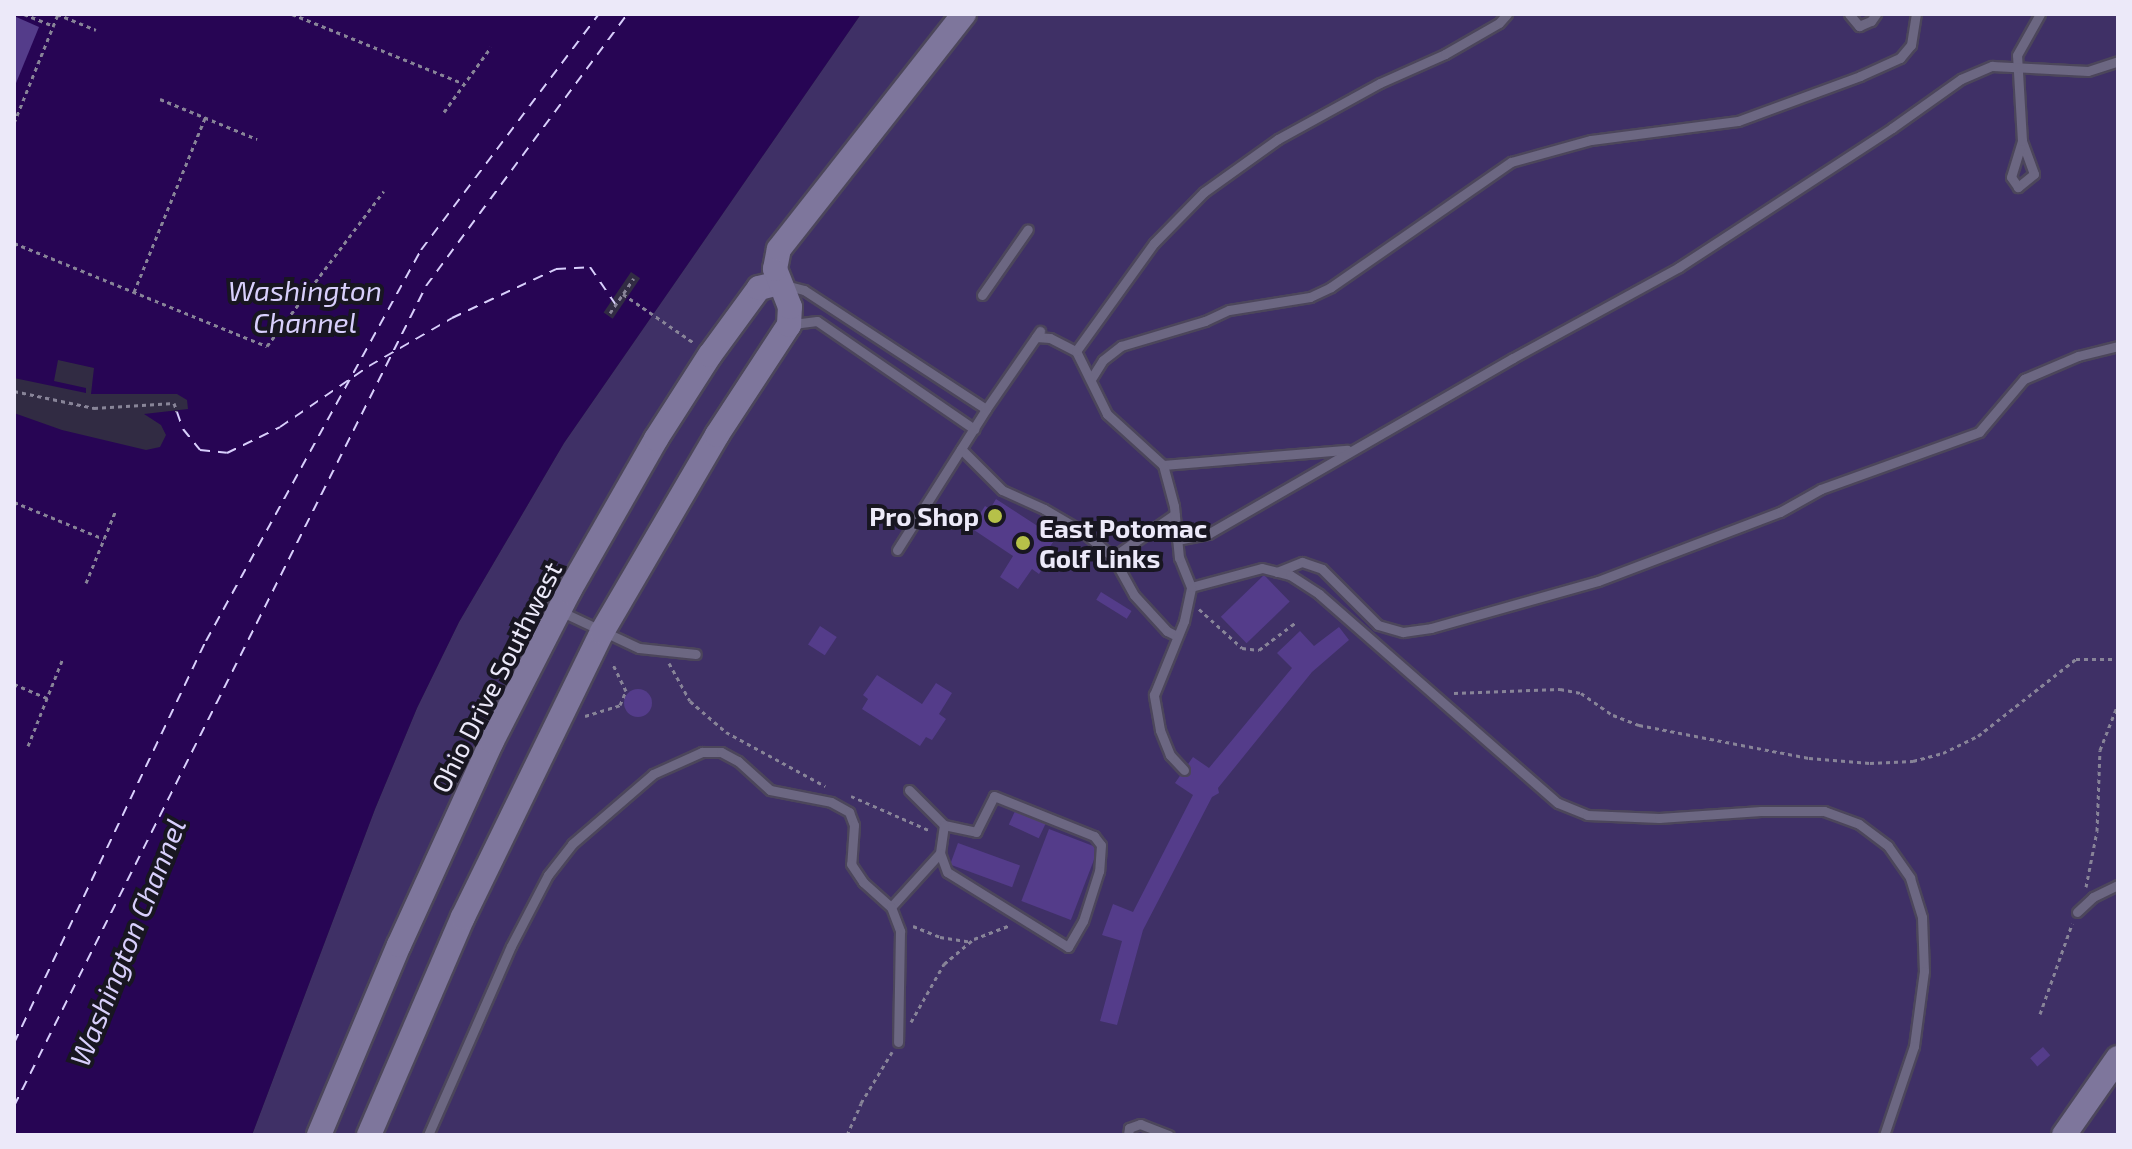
<!DOCTYPE html>
<style>
body{margin:0}
#map{position:relative;width:2132px;height:1149px;overflow:hidden;background:#312b43;font-family:"Exo 2",sans-serif}
div>[style]{position:absolute}
[style*='--x']{left:calc(var(--x)*1px);top:calc(var(--y)*1px);width:calc(var(--w)*1px);rotate:calc(var(--a)*1deg)}
.green>*{inset:0;background:#3f3066}
.water>*{inset:0;background:#270554}
.pier>*{inset:0;background:#312b43;transform-origin:0 0}
.ferry>*{height:2px;margin-top:-1px;transform-origin:0;background:repeating-linear-gradient(90deg,#d8cffc 0 10px,transparent 0 18px)}
.building>*{inset:0;background:#543c8a;transform-origin:0 0}
.round{border-radius:50%}
.path>*{height:3px;margin-top:-1.5px;transform-origin:0;background:repeating-linear-gradient(90deg,#888498 0 4px,transparent 0 8px)}
.roads{filter:drop-shadow(2px 0 #4c465b) drop-shadow(-2px 0 #4c465b) drop-shadow(0 2px #4c465b) drop-shadow(0 -2px #4c465b)}
.lane>*{height:9px;margin:-4.5px;padding:0 4.5px;transform-origin:4.5px;border-radius:4.5px;background:#6c6782}
.secondary>*{height:24px;margin:-12px;padding:0 12px;transform-origin:12px;border-radius:12px;background:#7e769c}
.dots>*{width:22px;height:22px;translate:-50% -50%;box-sizing:border-box;border:4px solid #181621;border-radius:50%}
span{translate:-50% -50%;white-space:nowrap;text-align:center;line-height:1.15;-webkit-text-stroke:8px #181621;paint-order:stroke}
.poi-label{font-size:26px;color:#ece9f9;font-weight:700}
.right{translate:-100% -50%;text-align:right}
.left{translate:0 -50%;text-align:left}
.street-label{font-size:26px;color:#ece9f9}
.water-label{font-size:28px;color:#d8cffc;font-style:italic}
.frame{position:absolute;inset:0;border:16px solid #ece9f9;pointer-events:none}
</style>
<div id="map">
<div class="green">
<div style="clip-path:polygon(861px 14px,2118px 14px,2118px 1135px,252px 1135px,375px 809px,417px 708px,459px 622px,564px 443px)"></div>
</div>
<div class="water">
<div style="clip-path:polygon(14px 14px,861px 14px,564px 443px,459px 622px,417px 708px,375px 809px,252px 1135px,14px 1135px)"></div>
</div>
<div class="pier">
<div style="left:631px;top:272px;width:11px;height:49px;rotate:34deg"></div>
<div style="clip-path:polygon(58px 360px,94px 368px,91px 394px,177px 394px,187px 400px,188px 409px,144px 414px,161px 425px,166px 435px,160px 447px,146px 450px,62px 430px,14px 413px,14px 378px,86px 393px,86px 388px,54px 381px)"></div>
</div>
<div class="ferry">
<div style="--x:177;--y:412;--w:18;--a:71"></div>
<div style="--x:183;--y:429;--w:27;--a:51"></div>
<div style="--x:200;--y:450;--w:27;--a:6"></div>
<div style="--x:227;--y:453;--w:59;--a:-26.1"></div>
<div style="--x:280;--y:427;--w:108;--a:-34.4"></div>
<div style="--x:369;--y:366;--w:96;--a:-30"></div>
<div style="--x:452;--y:318;--w:115;--a:-25.2"></div>
<div style="--x:556;--y:269;--w:34;--a:-3"></div>
<div style="--x:590;--y:267;--w:46;--a:55.6"></div>
<div style="--x:14;--y:1043;--w:445;--a:-64.5"></div>
<div style="--x:206;--y:641;--w:446;--a:-61.2"></div>
<div style="--x:421;--y:250;--w:296;--a:-53"></div>
<div style="--x:14;--y:1106;--w:918;--a:-63.32"></div>
<div style="--x:426;--y:286;--w:338;--a:-53.5"></div>
</div>
<div class="building">
<div style="clip-path:polygon(14px 16px,39px 27px,14px 88px)"></div>
<div style="clip-path:polygon(996px 499px,1056px 538px,1049px 548px,1054px 551px,1039px 574px,1032px 569px,1018px 589px,1000px 577px,1013px 556px,971px 528px,985px 506px,990px 509px)"></div>
<div style="left:1141px;top:521px;width:6px;height:21px;rotate:45deg"></div>
<div style="left:1264px;top:575px;width:37px;height:60px;rotate:46deg"></div>
<div style="left:1101px;top:592px;width:36px;height:9px;rotate:32deg"></div>
<div style="left:820px;top:626px;width:20px;height:22px;rotate:33deg"></div>
<div style="clip-path:polygon(1339px 627px,1349px 640px,1312px 672px,1218px 788px,1219px 793px,1212px 797px,1143px 930px,1117px 1025px,1100px 1021px,1122px 941px,1102px 935px,1113px 904px,1133px 912px,1193px 795px,1175px 783px,1193px 757px,1209px 768px,1292px 668px,1277px 653px,1300px 631px,1314px 646px)"></div>
<div style="clip-path:polygon(877px 675px,922px 704px,936px 683px,952px 693px,939px 714px,946px 719px,932px 740px,926px 737px,920px 746px,862px 709px,868px 699px,863px 695px)"></div>
<div class="round" style="left:624px;top:689px;width:28px;height:28px"></div>
<div style="left:1016px;top:809px;width:33px;height:17px;rotate:25deg"></div>
<div style="left:1049px;top:829px;width:53px;height:77px;rotate:21deg"></div>
<div style="left:958px;top:843px;width:66px;height:23px;rotate:20deg"></div>
<div style="left:2043px;top:1047px;width:11px;height:17px;rotate:49deg"></div>
</div>
<div class="path">
<div style="--x:24;--y:14;--w:32;--a:22"></div>
<div style="--x:57;--y:14;--w:42;--a:22.3"></div>
<div style="--x:292;--y:14;--w:186;--a:22.1"></div>
<div style="--x:160;--y:99;--w:105;--a:22.4"></div>
<div style="--x:444;--y:112;--w:80;--a:-54.1"></div>
<div style="--x:14;--y:123;--w:118;--a:-68"></div>
<div style="--x:14;--y:243;--w:273;--a:22.2"></div>
<div style="--x:267;--y:346;--w:194;--a:-53"></div>
<div style="--x:134;--y:292;--w:188;--a:-67.8"></div>
<div style="--x:623;--y:294;--w:86;--a:34.6"></div>
<div style="--x:610;--y:313;--w:42;--a:-55.6"></div>
<div style="--x:14;--y:391;--w:82;--a:12"></div>
<div style="--x:94;--y:408;--w:80;--a:-3.6"></div>
<div style="--x:174;--y:403;--w:9;--a:72"></div>
<div style="--x:14;--y:502;--w:97;--a:22.3"></div>
<div style="--x:86;--y:583;--w:79;--a:-67.7"></div>
<div style="--x:1199;--y:609;--w:58;--a:42.2"></div>
<div style="--x:1242;--y:648;--w:17;--a:7"></div>
<div style="--x:1259;--y:650;--w:45;--a:-36.9"></div>
<div style="--x:669;--y:663;--w:43;--a:61.1"></div>
<div style="--x:690;--y:701;--w:48;--a:40.7"></div>
<div style="--x:726;--y:732;--w:113;--a:28.6"></div>
<div style="--x:14;--y:684;--w:36;--a:23"></div>
<div style="--x:1454;--y:693;--w:106;--a:-2.2"></div>
<div style="--x:1560;--y:689;--w:21;--a:11"></div>
<div style="--x:1581;--y:693;--w:39;--a:35"></div>
<div style="--x:1613;--y:715;--w:28;--a:21"></div>
<div style="--x:1639;--y:725;--w:173;--a:11"></div>
<div style="--x:1809;--y:758;--w:61;--a:4.7"></div>
<div style="--x:1870;--y:763;--w:43;--a:-2.7"></div>
<div style="--x:1913;--y:761;--w:31;--a:-15"></div>
<div style="--x:1943;--y:753;--w:39;--a:-26"></div>
<div style="--x:1978;--y:736;--w:125;--a:-38.2"></div>
<div style="--x:2076;--y:659;--w:42;--a:0"></div>
<div style="--x:585;--y:716;--w:37;--a:-17"></div>
<div style="--x:620;--y:705;--w:15;--a:-67"></div>
<div style="--x:626;--y:691;--w:32;--a:-116"></div>
<div style="--x:28;--y:746;--w:95;--a:-68.3"></div>
<div style="--x:851;--y:796;--w:85;--a:23.6"></div>
<div style="--x:2086;--y:887;--w:57;--a:-78.9"></div>
<div style="--x:2097;--y:831;--w:81;--a:-87.9"></div>
<div style="--x:2100;--y:750;--w:49;--a:-68.6"></div>
<div style="--x:913;--y:926;--w:29;--a:22"></div>
<div style="--x:940;--y:937;--w:31;--a:9"></div>
<div style="--x:2040;--y:1014;--w:96;--a:-70.4"></div>
<div style="--x:911;--y:1022;--w:67;--a:-60.4"></div>
<div style="--x:944;--y:964;--w:39;--a:-40"></div>
<div style="--x:974;--y:939;--w:39;--a:-21"></div>
<div style="--x:847;--y:1135;--w:35;--a:-66"></div>
<div style="--x:861;--y:1103;--w:60;--a:-58.7"></div>
</div>
<div class="roads">
<div class="lane">
<div style="--x:1849;--y:14;--w:16;--a:50"></div>
<div style="--x:1859;--y:26;--w:13;--a:-23"></div>
<div style="--x:1871;--y:21;--w:9;--a:-54"></div>
<div style="--x:2022;--y:141;--w:35;--a:70"></div>
<div style="--x:2034;--y:174;--w:21;--a:141"></div>
<div style="--x:2018;--y:187;--w:12;--a:-125"></div>
<div style="--x:2011;--y:177;--w:38;--a:-73"></div>
<div style="--x:2022;--y:141;--w:86;--a:-93.3"></div>
<div style="--x:2017;--y:55;--w:47;--a:-60.7"></div>
<div style="--x:785;--y:285;--w:20;--a:15"></div>
<div style="--x:804;--y:290;--w:217;--a:33.2"></div>
<div style="--x:982;--y:295;--w:80;--a:-55.1"></div>
<div style="--x:793;--y:324;--w:24;--a:-7"></div>
<div style="--x:817;--y:321;--w:191;--a:34.5"></div>
<div style="--x:1036;--y:337;--w:14;--a:4"></div>
<div style="--x:1050;--y:338;--w:29;--a:27"></div>
<div style="--x:1091;--y:379;--w:22;--a:-58"></div>
<div style="--x:1103;--y:360;--w:23;--a:-38"></div>
<div style="--x:1121;--y:346;--w:88;--a:-16.6"></div>
<div style="--x:1205;--y:321;--w:26;--a:-25"></div>
<div style="--x:1229;--y:310;--w:82;--a:-9.1"></div>
<div style="--x:1310;--y:297;--w:23;--a:-25"></div>
<div style="--x:1331;--y:287;--w:219;--a:-34.8"></div>
<div style="--x:1511;--y:162;--w:83;--a:-15.4"></div>
<div style="--x:1591;--y:140;--w:148;--a:-7.4"></div>
<div style="--x:1738;--y:121;--w:130;--a:-20.2"></div>
<div style="--x:1860;--y:76;--w:44;--a:-24.2"></div>
<div style="--x:1900;--y:58;--w:17;--a:-50"></div>
<div style="--x:1911;--y:45;--w:31;--a:-81"></div>
<div style="--x:961;--y:449;--w:58;--a:45"></div>
<div style="--x:1002;--y:490;--w:46;--a:24.3"></div>
<div style="--x:1044;--y:509;--w:44;--a:30.1"></div>
<div style="--x:1082;--y:531;--w:40;--a:40"></div>
<div style="--x:1113;--y:557;--w:43;--a:61.1"></div>
<div style="--x:1134;--y:595;--w:49;--a:47.5"></div>
<div style="--x:1167;--y:631;--w:11;--a:27"></div>
<div style="--x:1163;--y:465;--w:185;--a:-4.7"></div>
<div style="--x:1177;--y:540;--w:32;--a:-11"></div>
<div style="--x:1208;--y:534;--w:352;--a:-30"></div>
<div style="--x:1513;--y:358;--w:189;--a:-28.7"></div>
<div style="--x:1679;--y:267;--w:254;--a:-33.1"></div>
<div style="--x:1892;--y:128;--w:85;--a:-35.4"></div>
<div style="--x:1961;--y:79;--w:34;--a:-23"></div>
<div style="--x:1992;--y:66;--w:96;--a:3"></div>
<div style="--x:2088;--y:71;--w:32;--a:-18"></div>
<div style="--x:897;--y:550;--w:167;--a:-57.7"></div>
<div style="--x:986;--y:409;--w:95;--a:-55.3"></div>
<div style="--x:1113;--y:557;--w:75;--a:-34.7"></div>
<div style="--x:1277;--y:572;--w:27;--a:-22"></div>
<div style="--x:1302;--y:562;--w:21;--a:19"></div>
<div style="--x:1322;--y:569;--w:79;--a:45"></div>
<div style="--x:1378;--y:625;--w:26;--a:16"></div>
<div style="--x:1403;--y:632;--w:28;--a:-8"></div>
<div style="--x:1431;--y:628;--w:173;--a:-15.7"></div>
<div style="--x:1598;--y:581;--w:195;--a:-20.8"></div>
<div style="--x:1780;--y:512;--w:47;--a:-29.3"></div>
<div style="--x:1821;--y:489;--w:168;--a:-19.8"></div>
<div style="--x:1979;--y:432;--w:70;--a:-49.7"></div>
<div style="--x:2024;--y:379;--w:59;--a:-23.1"></div>
<div style="--x:2078;--y:356;--w:41;--a:-14"></div>
<div style="--x:1191;--y:587;--w:73;--a:-15"></div>
<div style="--x:1262;--y:568;--w:29;--a:14"></div>
<div style="--x:1290;--y:575;--w:35;--a:33"></div>
<div style="--x:1319;--y:594;--w:317;--a:41.2"></div>
<div style="--x:1558;--y:803;--w:31;--a:22"></div>
<div style="--x:1587;--y:815;--w:72;--a:2.4"></div>
<div style="--x:1659;--y:818;--w:102;--a:-3.9"></div>
<div style="--x:1761;--y:811;--w:63;--a:0"></div>
<div style="--x:1824;--y:811;--w:37;--a:20"></div>
<div style="--x:1859;--y:824;--w:36;--a:37"></div>
<div style="--x:1888;--y:846;--w:39;--a:55"></div>
<div style="--x:1910;--y:878;--w:41;--a:72.9"></div>
<div style="--x:1922;--y:917;--w:54;--a:87.9"></div>
<div style="--x:1924;--y:971;--w:76;--a:97.6"></div>
<div style="--x:1914;--y:1046;--w:94;--a:108.6"></div>
<div style="--x:562;--y:612;--w:85;--a:25.1"></div>
<div style="--x:639;--y:648;--w:57;--a:6"></div>
<div style="--x:1184;--y:770;--w:21;--a:-133"></div>
<div style="--x:1170;--y:755;--w:27;--a:-112"></div>
<div style="--x:1160;--y:730;--w:36;--a:-100"></div>
<div style="--x:1154;--y:695;--w:80;--a:-67.9"></div>
<div style="--x:1184;--y:621;--w:35;--a:-78"></div>
<div style="--x:1191;--y:587;--w:31;--a:-112"></div>
<div style="--x:1179;--y:558;--w:52;--a:-95.5"></div>
<div style="--x:1174;--y:506;--w:42;--a:-105"></div>
<div style="--x:1163;--y:465;--w:76;--a:-137.7"></div>
<div style="--x:1107;--y:414;--w:70;--a:-116.2"></div>
<div style="--x:1076;--y:351;--w:133;--a:-54.2"></div>
<div style="--x:1154;--y:243;--w:71;--a:-45.6"></div>
<div style="--x:1204;--y:192;--w:91;--a:-35.6"></div>
<div style="--x:1278;--y:139;--w:116;--a:-28.8"></div>
<div style="--x:1380;--y:83;--w:71;--a:-24"></div>
<div style="--x:1445;--y:54;--w:62;--a:-29.9"></div>
<div style="--x:1499;--y:23;--w:12;--a:-48"></div>
<div style="--x:909;--y:790;--w:49;--a:45"></div>
<div style="--x:944;--y:825;--w:33;--a:12"></div>
<div style="--x:976;--y:832;--w:40;--a:-63.4"></div>
<div style="--x:994;--y:796;--w:108;--a:21.8"></div>
<div style="--x:1094;--y:836;--w:11;--a:52"></div>
<div style="--x:1101;--y:845;--w:26;--a:94"></div>
<div style="--x:1099;--y:871;--w:52;--a:107.7"></div>
<div style="--x:1083;--y:921;--w:30;--a:120"></div>
<div style="--x:1068;--y:947;--w:142;--a:-148.2"></div>
<div style="--x:947;--y:872;--w:20;--a:-110"></div>
<div style="--x:940;--y:853;--w:28;--a:-82"></div>
<div style="--x:891;--y:907;--w:73;--a:-47.8"></div>
<div style="--x:2077;--y:912;--w:22;--a:-43"></div>
<div style="--x:2093;--y:897;--w:28;--a:-26"></div>
<div style="--x:428;--y:1135;--w:206;--a:-66.3"></div>
<div style="--x:511;--y:946;--w:80;--a:-62.5"></div>
<div style="--x:548;--y:875;--w:39;--a:-52"></div>
<div style="--x:572;--y:844;--w:107;--a:-40.8"></div>
<div style="--x:653;--y:774;--w:54;--a:-24.2"></div>
<div style="--x:702;--y:752;--w:19;--a:0"></div>
<div style="--x:721;--y:752;--w:19;--a:28"></div>
<div style="--x:738;--y:761;--w:43;--a:42.2"></div>
<div style="--x:770;--y:790;--w:62;--a:11.1"></div>
<div style="--x:831;--y:802;--w:21;--a:29"></div>
<div style="--x:849;--y:812;--w:14;--a:69"></div>
<div style="--x:854;--y:825;--w:39;--a:94"></div>
<div style="--x:851;--y:864;--w:22;--a:56"></div>
<div style="--x:863;--y:882;--w:38;--a:42"></div>
<div style="--x:891;--y:907;--w:26;--a:69"></div>
<div style="--x:900;--y:931;--w:111;--a:91"></div>
<div style="--x:1128;--y:1135;--w:7;--a:-82"></div>
<div style="--x:1129;--y:1128;--w:12;--a:-20"></div>
<div style="--x:1140;--y:1124;--w:31;--a:21"></div>
</div>
<div class="secondary">
<div style="--x:319;--y:1135;--w:206;--a:-67.2"></div>
<div style="--x:399;--y:945;--w:224;--a:-65.5"></div>
<div style="--x:492;--y:741;--w:169;--a:-62.8"></div>
<div style="--x:569;--y:591;--w:175;--a:-60.2"></div>
<div style="--x:656;--y:439;--w:100;--a:-57.3"></div>
<div style="--x:710;--y:355;--w:83;--a:-53.8"></div>
<div style="--x:759;--y:288;--w:21;--a:-14"></div>
<div style="--x:369;--y:1135;--w:237;--a:-66.7"></div>
<div style="--x:463;--y:917;--w:317;--a:-64"></div>
<div style="--x:602;--y:632;--w:228;--a:-59.7"></div>
<div style="--x:717;--y:435;--w:131;--a:-56.8"></div>
<div style="--x:789;--y:325;--w:18;--a:-87"></div>
<div style="--x:790;--y:307;--w:41;--a:-111.5"></div>
<div style="--x:775;--y:269;--w:20;--a:-79"></div>
<div style="--x:779;--y:249;--w:299;--a:-51.8"></div>
<div style="--x:2064;--y:1135;--w:94;--a:-55"></div>
</div>
</div>
<div class="dots">
<div style="left:995px;top:516px;background:#b6c149"></div>
<div style="left:1023px;top:543px;background:#b6c149"></div>
</div>
<div class="poi-label">
<span class="right" style="left:979px;top:516px">Pro Shop</span>
<span class="left" style="left:1039px;top:543px">East Potomac<br>Golf Links</span>
</div>
<div class="street-label">
<span style="left:496px;top:677px;rotate:-63deg">Ohio Drive Southwest</span>
</div>
<div class="water-label">
<span style="left:305px;top:306px">Washington<br>Channel</span>
<span style="left:127px;top:942px;rotate:-68deg">Washington Channel</span>
</div>
<div class="frame"></div>
</div>
